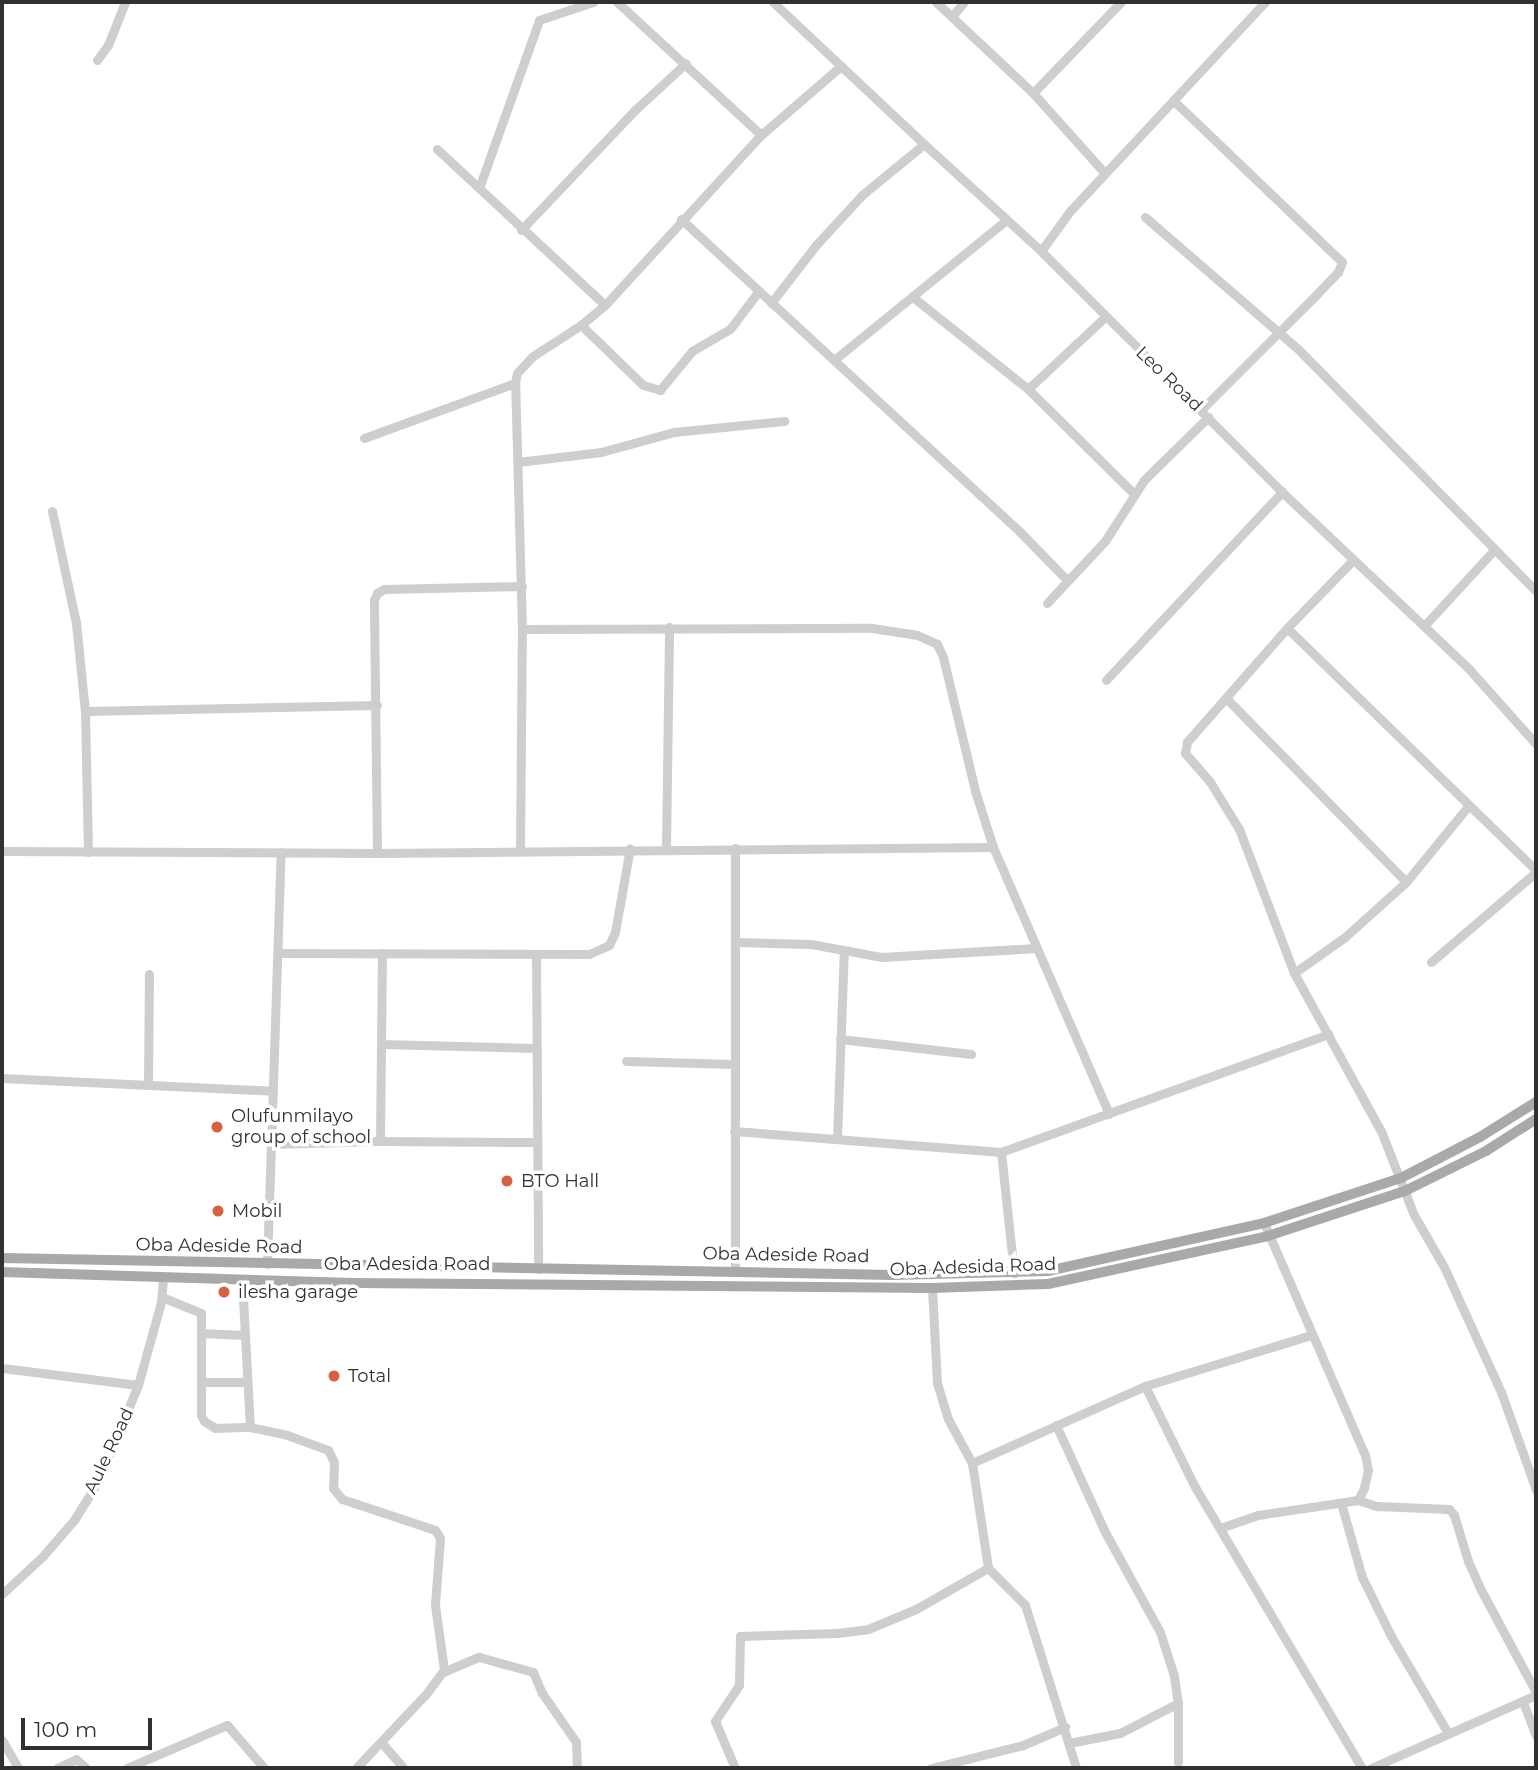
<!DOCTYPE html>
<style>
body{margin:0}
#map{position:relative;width:1538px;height:1770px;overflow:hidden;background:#fff;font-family:Montserrat,sans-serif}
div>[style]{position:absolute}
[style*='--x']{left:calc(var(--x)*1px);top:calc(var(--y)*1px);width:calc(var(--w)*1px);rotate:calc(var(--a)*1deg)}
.minor>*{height:9px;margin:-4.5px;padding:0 4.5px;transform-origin:4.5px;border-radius:4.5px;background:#cecece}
.major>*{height:10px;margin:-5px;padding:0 5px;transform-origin:5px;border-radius:5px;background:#a9a9a9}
.dots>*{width:19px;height:19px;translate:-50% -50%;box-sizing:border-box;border:4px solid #fff;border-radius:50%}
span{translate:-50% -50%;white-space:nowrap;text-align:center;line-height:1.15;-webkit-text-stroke:7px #fff;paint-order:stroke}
.street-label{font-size:18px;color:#313131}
.poi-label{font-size:18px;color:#313131}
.left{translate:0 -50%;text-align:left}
.frame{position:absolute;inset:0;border:4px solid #313131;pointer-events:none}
.scale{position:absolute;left:21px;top:1718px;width:131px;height:32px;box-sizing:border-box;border:4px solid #313131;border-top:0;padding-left:9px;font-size:21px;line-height:24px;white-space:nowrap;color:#313131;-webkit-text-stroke:5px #fff;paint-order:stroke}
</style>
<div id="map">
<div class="minor">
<div style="--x:617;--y:2;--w:196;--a:42.7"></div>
<div style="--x:936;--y:2;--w:133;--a:43.2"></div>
<div style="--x:1033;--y:93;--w:106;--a:48.1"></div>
<div style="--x:1265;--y:2;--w:286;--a:133"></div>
<div style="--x:1070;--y:211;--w:49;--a:125.9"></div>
<div style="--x:1041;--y:251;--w:341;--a:45"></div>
<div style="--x:1282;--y:492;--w:257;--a:43.4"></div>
<div style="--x:1469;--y:669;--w:101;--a:48.2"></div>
<div style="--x:952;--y:16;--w:18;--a:-49"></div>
<div style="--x:97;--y:60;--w:19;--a:-54"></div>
<div style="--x:108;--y:45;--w:46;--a:-68.4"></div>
<div style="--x:1033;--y:93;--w:127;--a:-46"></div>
<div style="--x:1173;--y:100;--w:234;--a:43.8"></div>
<div style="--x:1342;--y:262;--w:11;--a:112"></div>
<div style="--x:1338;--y:272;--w:29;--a:134"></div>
<div style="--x:1318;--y:293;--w:165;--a:135"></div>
<div style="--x:924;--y:144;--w:159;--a:42.4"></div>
<div style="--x:437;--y:149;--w:229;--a:42.9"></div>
<div style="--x:479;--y:188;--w:178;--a:-70.3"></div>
<div style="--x:539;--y:20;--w:57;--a:-18.4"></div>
<div style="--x:1145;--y:217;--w:205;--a:40.8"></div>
<div style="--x:1300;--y:351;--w:337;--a:45.5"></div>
<div style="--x:681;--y:219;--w:461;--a:42.7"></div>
<div style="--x:1020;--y:532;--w:67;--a:45.6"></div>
<div style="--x:521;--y:230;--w:166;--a:-46.5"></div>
<div style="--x:635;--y:110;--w:69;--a:-42.7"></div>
<div style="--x:914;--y:298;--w:146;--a:38.6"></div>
<div style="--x:1028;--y:389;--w:149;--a:44.7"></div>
<div style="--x:771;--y:303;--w:73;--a:-52.2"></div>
<div style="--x:816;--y:245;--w:68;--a:-47.4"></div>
<div style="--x:862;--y:195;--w:80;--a:-39.4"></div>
<div style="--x:924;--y:144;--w:207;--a:-136.8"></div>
<div style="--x:581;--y:325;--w:86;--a:44.1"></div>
<div style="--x:643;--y:385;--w:18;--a:16"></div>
<div style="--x:660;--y:390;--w:50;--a:-50.6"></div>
<div style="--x:692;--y:351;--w:44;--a:-30.1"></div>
<div style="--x:730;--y:329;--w:46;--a:-52.9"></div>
<div style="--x:834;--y:360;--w:222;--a:-39.1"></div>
<div style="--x:1028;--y:389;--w:105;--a:-43.1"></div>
<div style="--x:364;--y:438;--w:161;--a:-20"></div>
<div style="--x:518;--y:462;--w:84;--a:-6.9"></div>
<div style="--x:601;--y:452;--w:76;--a:-15.3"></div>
<div style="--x:674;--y:432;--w:111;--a:-5.7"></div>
<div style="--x:52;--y:511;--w:115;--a:77.9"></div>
<div style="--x:76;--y:623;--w:88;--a:84.2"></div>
<div style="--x:85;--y:711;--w:141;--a:88.8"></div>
<div style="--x:1353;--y:560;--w:95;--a:134.1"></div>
<div style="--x:1287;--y:628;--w:152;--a:131.3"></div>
<div style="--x:1187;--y:742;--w:11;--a:100"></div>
<div style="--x:1185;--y:753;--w:38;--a:49"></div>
<div style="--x:1210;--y:782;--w:55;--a:58.3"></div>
<div style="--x:1239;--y:829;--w:154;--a:69.1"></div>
<div style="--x:1294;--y:973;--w:180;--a:61.2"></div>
<div style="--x:1381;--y:1131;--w:90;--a:68.6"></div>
<div style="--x:1414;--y:1215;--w:60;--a:60"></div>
<div style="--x:1444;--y:1267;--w:137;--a:65.5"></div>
<div style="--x:1501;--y:1392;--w:104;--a:70.3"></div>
<div style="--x:1047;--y:603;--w:85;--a:-46.9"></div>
<div style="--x:1105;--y:541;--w:72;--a:-57.4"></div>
<div style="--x:1144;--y:480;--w:90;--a:-44.5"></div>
<div style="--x:1424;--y:626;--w:103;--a:-47.4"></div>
<div style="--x:1287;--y:628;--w:347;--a:44.2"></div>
<div style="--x:522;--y:629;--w:350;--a:-0.2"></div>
<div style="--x:872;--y:628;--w:46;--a:8.8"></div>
<div style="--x:917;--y:635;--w:22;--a:24"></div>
<div style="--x:937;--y:644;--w:14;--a:65"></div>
<div style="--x:943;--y:657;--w:141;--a:76.5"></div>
<div style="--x:976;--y:794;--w:56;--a:72.2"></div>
<div style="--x:993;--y:847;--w:291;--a:66.5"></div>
<div style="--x:1106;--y:680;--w:258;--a:-46.9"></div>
<div style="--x:1226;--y:698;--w:257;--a:45.6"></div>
<div style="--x:85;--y:711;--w:292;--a:-1.2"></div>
<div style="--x:666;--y:848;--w:221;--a:-89.2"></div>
<div style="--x:520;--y:849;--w:220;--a:-89.5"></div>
<div style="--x:522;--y:629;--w:246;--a:-91.6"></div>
<div style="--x:515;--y:383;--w:10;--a:-79"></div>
<div style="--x:517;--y:373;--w:23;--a:-47"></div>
<div style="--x:533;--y:356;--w:57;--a:-32.9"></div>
<div style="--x:581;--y:325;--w:31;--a:-40"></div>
<div style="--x:605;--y:305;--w:231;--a:-47.5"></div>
<div style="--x:761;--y:135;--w:106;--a:-40.8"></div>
<div style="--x:2;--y:851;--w:375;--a:0.3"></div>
<div style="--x:377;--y:853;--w:616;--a:-0.56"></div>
<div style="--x:377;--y:853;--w:253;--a:-90.7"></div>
<div style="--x:374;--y:600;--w:8;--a:-67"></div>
<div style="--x:377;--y:593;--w:8;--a:-30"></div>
<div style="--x:384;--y:589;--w:138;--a:-1.2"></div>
<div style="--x:735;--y:942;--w:76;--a:1.5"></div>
<div style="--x:811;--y:944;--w:71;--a:10.5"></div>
<div style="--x:881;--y:957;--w:156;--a:-3.3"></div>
<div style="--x:278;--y:953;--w:311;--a:0.2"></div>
<div style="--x:589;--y:954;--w:22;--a:-24"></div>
<div style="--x:609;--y:945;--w:14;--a:-65"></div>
<div style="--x:615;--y:932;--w:85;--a:-79.9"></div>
<div style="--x:536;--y:954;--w:315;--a:89.6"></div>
<div style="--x:1431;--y:962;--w:138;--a:-40.6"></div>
<div style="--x:1294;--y:973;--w:62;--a:-35.2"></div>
<div style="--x:1345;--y:937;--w:82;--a:-42"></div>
<div style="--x:1406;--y:882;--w:99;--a:-50.7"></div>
<div style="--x:840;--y:1039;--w:132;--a:6.5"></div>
<div style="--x:381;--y:1044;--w:156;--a:1.5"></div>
<div style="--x:626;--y:1061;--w:108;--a:1.6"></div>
<div style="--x:2;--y:1078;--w:271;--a:2.7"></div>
<div style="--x:148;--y:1085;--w:111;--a:-89.5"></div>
<div style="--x:734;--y:1131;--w:268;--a:4.5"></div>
<div style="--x:1001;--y:1152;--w:348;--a:-19.8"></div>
<div style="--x:837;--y:1138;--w:187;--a:-87.9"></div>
<div style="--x:380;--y:1141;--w:188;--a:-89.4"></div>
<div style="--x:272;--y:1144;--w:108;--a:-1.6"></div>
<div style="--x:380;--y:1141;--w:156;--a:0.4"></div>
<div style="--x:1001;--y:1152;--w:122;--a:83.9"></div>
<div style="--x:1264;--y:1223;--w:253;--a:66.5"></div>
<div style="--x:1365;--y:1455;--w:15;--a:79"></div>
<div style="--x:1368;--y:1470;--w:18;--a:103"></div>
<div style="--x:1364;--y:1488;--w:13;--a:117"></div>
<div style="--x:267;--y:1264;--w:412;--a:-88.1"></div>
<div style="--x:735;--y:1272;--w:424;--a:-90"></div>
<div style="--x:242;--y:1280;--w:147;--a:86.9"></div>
<div style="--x:250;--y:1427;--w:38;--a:12"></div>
<div style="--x:287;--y:1435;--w:44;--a:20.1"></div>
<div style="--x:328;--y:1450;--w:13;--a:63"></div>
<div style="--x:334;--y:1462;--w:26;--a:92"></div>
<div style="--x:333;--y:1488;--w:14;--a:51"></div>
<div style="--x:342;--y:1499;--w:98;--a:18.4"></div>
<div style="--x:435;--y:1530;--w:9;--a:58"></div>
<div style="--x:440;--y:1538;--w:67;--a:94.3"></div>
<div style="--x:435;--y:1605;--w:66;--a:82.1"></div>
<div style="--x:444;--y:1670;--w:31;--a:127"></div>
<div style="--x:425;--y:1695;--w:100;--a:133.4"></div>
<div style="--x:932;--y:1288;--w:95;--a:87"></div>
<div style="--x:937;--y:1383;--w:38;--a:73"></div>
<div style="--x:948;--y:1419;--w:50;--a:61.4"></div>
<div style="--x:972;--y:1463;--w:106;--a:81.3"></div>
<div style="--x:988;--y:1568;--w:52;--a:45"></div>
<div style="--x:1025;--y:1605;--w:171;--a:72.6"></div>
<div style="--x:162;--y:1297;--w:42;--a:22.3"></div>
<div style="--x:201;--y:1313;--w:102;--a:90"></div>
<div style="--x:201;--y:1415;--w:7;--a:63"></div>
<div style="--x:204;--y:1421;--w:13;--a:32"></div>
<div style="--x:215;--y:1428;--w:35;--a:-2"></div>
<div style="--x:201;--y:1333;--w:43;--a:2.7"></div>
<div style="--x:2;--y:1368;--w:137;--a:7.1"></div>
<div style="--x:201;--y:1382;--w:45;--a:0"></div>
<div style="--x:1145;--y:1386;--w:113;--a:63.7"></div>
<div style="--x:1195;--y:1487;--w:327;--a:59.3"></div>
<div style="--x:1056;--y:1425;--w:118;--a:65.4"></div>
<div style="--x:1105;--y:1532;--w:114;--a:61.2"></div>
<div style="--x:1160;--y:1632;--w:46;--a:72.3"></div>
<div style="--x:1174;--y:1676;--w:27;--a:82"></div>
<div style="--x:1178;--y:1703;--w:59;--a:90"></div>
<div style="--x:972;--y:1463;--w:189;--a:-24"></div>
<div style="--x:1145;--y:1386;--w:174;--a:-17.1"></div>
<div style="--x:1341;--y:1503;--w:77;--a:74.2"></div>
<div style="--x:1362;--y:1577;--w:66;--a:63.8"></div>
<div style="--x:1391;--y:1636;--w:113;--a:59.6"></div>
<div style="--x:1220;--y:1528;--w:40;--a:-18.9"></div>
<div style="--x:1258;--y:1515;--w:101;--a:-8.5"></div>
<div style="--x:1358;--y:1500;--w:20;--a:18"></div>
<div style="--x:1377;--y:1506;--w:72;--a:2.4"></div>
<div style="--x:1449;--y:1509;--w:8;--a:50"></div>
<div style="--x:1454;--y:1515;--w:48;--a:73.1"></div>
<div style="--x:1468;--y:1561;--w:32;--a:66"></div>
<div style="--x:1481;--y:1590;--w:116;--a:61.7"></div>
<div style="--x:2;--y:1594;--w:54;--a:-42.8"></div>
<div style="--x:42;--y:1557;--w:49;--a:-49.1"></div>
<div style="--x:74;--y:1520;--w:47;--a:-58"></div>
<div style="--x:99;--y:1480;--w:103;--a:-67.7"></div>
<div style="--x:138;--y:1385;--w:86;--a:-74.5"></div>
<div style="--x:161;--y:1302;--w:23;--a:-85"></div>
<div style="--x:443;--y:1672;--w:39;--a:-23"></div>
<div style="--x:479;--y:1657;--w:56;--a:15.5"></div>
<div style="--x:533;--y:1672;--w:23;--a:67"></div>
<div style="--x:542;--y:1693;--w:60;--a:55.2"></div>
<div style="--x:576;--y:1742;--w:26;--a:88"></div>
<div style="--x:1523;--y:1702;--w:36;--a:69"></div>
<div style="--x:2;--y:1740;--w:32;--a:60"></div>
<div style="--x:381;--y:1742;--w:35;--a:49"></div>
<div style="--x:1069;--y:1743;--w:52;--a:-11.1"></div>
<div style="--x:1120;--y:1733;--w:65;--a:-27.3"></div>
<div style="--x:57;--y:1768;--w:21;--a:-25"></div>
<div style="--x:76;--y:1759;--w:13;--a:42"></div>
<div style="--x:127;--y:1768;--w:109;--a:-23.3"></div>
<div style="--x:227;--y:1725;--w:57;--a:49.3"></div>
<div style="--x:735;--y:1768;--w:51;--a:-113.1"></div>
<div style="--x:715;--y:1721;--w:43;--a:-56.3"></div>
<div style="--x:739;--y:1685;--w:49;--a:-88.8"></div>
<div style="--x:740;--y:1636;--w:97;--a:-1.8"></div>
<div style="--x:837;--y:1633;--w:31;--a:-7"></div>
<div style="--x:868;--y:1629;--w:52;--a:-22.6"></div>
<div style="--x:916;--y:1609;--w:83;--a:-29.7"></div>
<div style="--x:931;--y:1768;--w:95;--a:-14"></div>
<div style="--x:1023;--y:1745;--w:46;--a:-23.2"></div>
<div style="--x:1371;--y:1768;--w:180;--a:-23.9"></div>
</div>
<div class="major">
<div style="--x:2;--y:1258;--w:891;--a:1.09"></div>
<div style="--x:893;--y:1275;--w:155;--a:-1.5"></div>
<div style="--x:1048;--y:1271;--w:221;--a:-12.5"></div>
<div style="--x:1264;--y:1223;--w:144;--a:-18.2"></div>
<div style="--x:1401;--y:1178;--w:89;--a:-27.4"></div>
<div style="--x:1480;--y:1137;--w:66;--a:-32"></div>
<div style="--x:2;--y:1272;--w:352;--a:1.8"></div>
<div style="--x:354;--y:1283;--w:578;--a:0.5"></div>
<div style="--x:932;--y:1288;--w:116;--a:-2"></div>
<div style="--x:1048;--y:1284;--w:225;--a:-12.3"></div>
<div style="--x:1268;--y:1236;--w:144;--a:-18.2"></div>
<div style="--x:1405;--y:1191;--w:90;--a:-26.3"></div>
<div style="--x:1486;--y:1151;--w:59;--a:-32.6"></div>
</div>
<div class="dots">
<div style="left:217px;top:1127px;background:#d86142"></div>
<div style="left:507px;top:1181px;background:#d86142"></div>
<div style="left:218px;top:1211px;background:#d86142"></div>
<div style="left:224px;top:1292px;background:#d86142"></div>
<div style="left:334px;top:1376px;background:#d86142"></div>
</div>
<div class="street-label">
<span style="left:1169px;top:379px;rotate:44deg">Leo Road</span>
<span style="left:219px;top:1246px;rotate:1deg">Oba Adeside Road</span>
<span style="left:786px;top:1255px;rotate:1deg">Oba Adeside Road</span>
<span style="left:407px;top:1264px">Oba Adesida Road</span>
<span style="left:973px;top:1267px;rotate:-2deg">Oba Adesida Road</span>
<span style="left:109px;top:1451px;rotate:-65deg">Aule Road</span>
</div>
<div class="poi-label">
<span class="left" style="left:231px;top:1127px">Olufunmilayo<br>group of school</span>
<span class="left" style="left:521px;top:1181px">BTO Hall</span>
<span class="left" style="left:232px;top:1211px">Mobil</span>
<span class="left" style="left:238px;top:1292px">ilesha garage</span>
<span class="left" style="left:348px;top:1376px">Total</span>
</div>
<div class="frame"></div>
<div class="scale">100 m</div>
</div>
